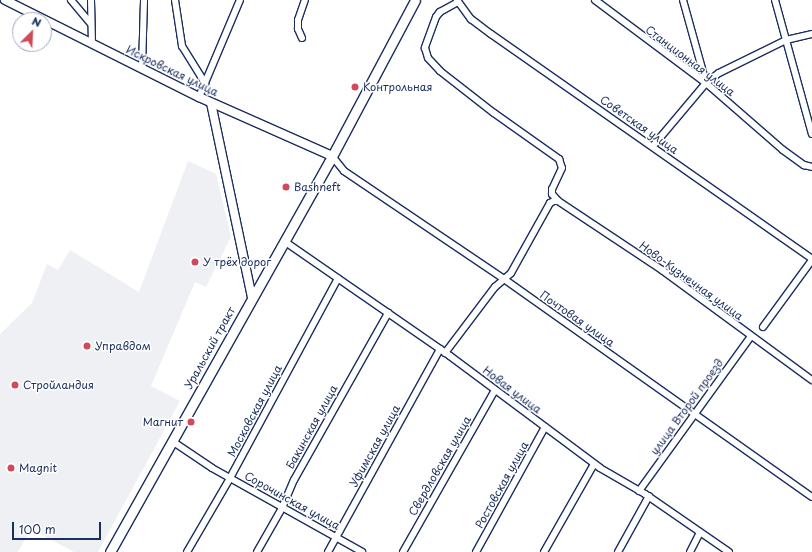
<!DOCTYPE html>
<meta charset="utf-8">
<style>
body{margin:0}
#map{position:relative;width:812px;height:552px;overflow:hidden;background:#fff;font-family:"Playpen Sans",sans-serif}
div>[style]{position:absolute}
[style*='--x']{left:calc(var(--x)*1px);top:calc(var(--y)*1px);width:calc(var(--w)*1px);rotate:calc(var(--a)*1deg)}
.built>*{inset:0;background:#eff0f4}
.roads{filter:drop-shadow(1px 0 #1b2f5e) drop-shadow(-1px 0 #1b2f5e) drop-shadow(0 1px #1b2f5e) drop-shadow(0 -1px #1b2f5e)}
.street>*{height:6px;margin:-3px;padding:0 3px;transform-origin:3px;border-radius:3px;background:#fff}
.secondary>*{height:8px;margin:-4px;padding:0 4px;transform-origin:4px;border-radius:4px;background:#fff}
.primary>*{height:9px;margin:-4.5px;padding:0 4.5px;transform-origin:4.5px;border-radius:4.5px;background:#fff}
.dots>*{width:11px;height:11px;translate:-50% -50%;box-sizing:border-box;border:2px solid #fff;border-radius:50%}
span{translate:-50% -50%;white-space:nowrap;text-align:center;line-height:1.15;-webkit-text-stroke:3px #fff;paint-order:stroke}
.street-label{font-size:11px;color:#1b2f5e}
.poi-label{font-size:11px;color:#1b2f5e}
.left{translate:0 -50%;text-align:left}
.right{translate:-100% -50%;text-align:right}
.north{position:absolute;left:12px;top:12px;width:40px;height:40px;box-sizing:border-box;background:#fff;border:1px solid #a4acbf;border-radius:50%;rotate:24deg;font-size:11px;font-weight:700;line-height:16px;text-align:center;color:#1b2f5e}
.north::after{content:'';display:block;margin:auto;width:14px;height:18px;background:#d1495b;clip-path:polygon(50% 0,100% 100%,50% 72%,0 100%)}
.scale{position:absolute;left:12px;top:522px;width:89px;height:18px;box-sizing:border-box;border:2px solid #1b2f5e;border-top:0;padding-left:5px;font-size:12px;line-height:14px;white-space:nowrap;color:#1b2f5e;-webkit-text-stroke:3px #fff;paint-order:stroke}
</style>
<div id="map">
<div class="built">
<div style="clip-path:polygon(188px 161px,216px 174px,231px 237px,206px 287px,195px 282px,151px 386px,180px 401px,98px 552px,74px 552px,31px 529px,18px 552px,0 552px,0 334px,32px 303px,47px 264px,58px 270px,70px 250px,139px 292px)"></div>
</div>
<div class="roads">
<div class="street">
<div style="--x:71;--y:0;--w:30;--a:50"></div>
<div style="--x:91;--y:0;--w:44;--a:88.7"></div>
<div style="--x:175;--y:0;--w:47;--a:81.3"></div>
<div style="--x:182;--y:46;--w:44;--a:58.1"></div>
<div style="--x:457;--y:0;--w:24;--a:54"></div>
<div style="--x:471;--y:19;--w:25;--a:37"></div>
<div style="--x:491;--y:34;--w:392;--a:35"></div>
<div style="--x:595;--y:0;--w:139;--a:36.8"></div>
<div style="--x:706;--y:83;--w:102;--a:41"></div>
<div style="--x:783;--y:150;--w:26;--a:36"></div>
<div style="--x:804;--y:165;--w:8;--a:14"></div>
<div style="--x:683;--y:0;--w:86;--a:74.5"></div>
<div style="--x:775;--y:0;--w:139;--a:74.6"></div>
<div style="--x:458;--y:2;--w:21;--a:151"></div>
<div style="--x:440;--y:12;--w:6;--a:129"></div>
<div style="--x:436;--y:17;--w:33;--a:110"></div>
<div style="--x:425;--y:48;--w:10;--a:73"></div>
<div style="--x:428;--y:58;--w:18;--a:47"></div>
<div style="--x:440;--y:71;--w:68;--a:37.9"></div>
<div style="--x:494;--y:113;--w:80;--a:35.3"></div>
<div style="--x:559;--y:159;--w:9;--a:72"></div>
<div style="--x:562;--y:168;--w:23;--a:115"></div>
<div style="--x:552;--y:189;--w:5;--a:90"></div>
<div style="--x:552;--y:194;--w:9;--a:49"></div>
<div style="--x:558;--y:201;--w:125;--a:33.6"></div>
<div style="--x:662;--y:270;--w:186;--a:36.3"></div>
<div style="--x:302;--y:38;--w:10;--a:-114"></div>
<div style="--x:298;--y:29;--w:9;--a:-90"></div>
<div style="--x:298;--y:20;--w:21;--a:-71"></div>
<div style="--x:142;--y:68;--w:68;--a:-88.3"></div>
<div style="--x:199;--y:97;--w:105;--a:-67.1"></div>
<div style="--x:653;--y:146;--w:82;--a:-49.9"></div>
<div style="--x:706;--y:83;--w:16;--a:-38"></div>
<div style="--x:719;--y:73;--w:75;--a:-26.2"></div>
<div style="--x:786;--y:40;--w:27;--a:-13"></div>
<div style="--x:332;--y:156;--w:19;--a:51"></div>
<div style="--x:344;--y:171;--w:193;--a:34"></div>
<div style="--x:504;--y:279;--w:377;--a:35.3"></div>
<div style="--x:284;--y:241;--w:202;--a:34.7"></div>
<div style="--x:450;--y:356;--w:187;--a:36.7"></div>
<div style="--x:600;--y:468;--w:52;--a:30"></div>
<div style="--x:645;--y:494;--w:102;--a:34.6"></div>
<div style="--x:763;--y:327;--w:83;--a:-53.8"></div>
<div style="--x:445;--y:353;--w:83;--a:-52.9"></div>
<div style="--x:495;--y:287;--w:21;--a:-41"></div>
<div style="--x:511;--y:273;--w:80;--a:-60.9"></div>
<div style="--x:550;--y:203;--w:4;--a:-27"></div>
<div style="--x:554;--y:201;--w:4;--a:0"></div>
<div style="--x:172;--y:441;--w:48;--a:34"></div>
<div style="--x:212;--y:468;--w:172;--a:29.2"></div>
<div style="--x:639;--y:491;--w:191;--a:-54.1"></div>
<div style="--x:187;--y:552;--w:86;--a:-59.8"></div>
<div style="--x:230;--y:478;--w:227;--a:-61.6"></div>
<div style="--x:257;--y:552;--w:51;--a:-60.4"></div>
<div style="--x:282;--y:508;--w:30;--a:-67"></div>
<div style="--x:294;--y:480;--w:192;--a:-60.6"></div>
<div style="--x:328;--y:552;--w:232;--a:-61.1"></div>
<div style="--x:403;--y:552;--w:186;--a:-60.4"></div>
<div style="--x:476;--y:552;--w:143;--a:-61.1"></div>
<div style="--x:544;--y:552;--w:101;--a:-60.4"></div>
<div style="--x:618;--y:552;--w:64;--a:-61"></div>
<div style="--x:690;--y:552;--w:22;--a:-63"></div>
</div>
<div class="secondary">
<div style="--x:5;--y:0;--w:217;--a:26.6"></div>
<div style="--x:199;--y:97;--w:145;--a:23.9"></div>
<div style="--x:211;--y:103;--w:199;--a:78.1"></div>
</div>
<div class="primary">
<div style="--x:110;--y:552;--w:447;--a:-60.7"></div>
<div style="--x:329;--y:162;--w:183;--a:-62"></div>
</div>
</div>
<div class="dots">
<div style="left:355px;top:87px;background:#d1495b"></div>
<div style="left:286px;top:187px;background:#d1495b"></div>
<div style="left:195px;top:262px;background:#d1495b"></div>
<div style="left:87px;top:346px;background:#d1495b"></div>
<div style="left:15px;top:385px;background:#d1495b"></div>
<div style="left:191px;top:422px;background:#d1495b"></div>
<div style="left:11px;top:468px;background:#d1495b"></div>
</div>
<div class="street-label">
<span style="left:690px;top:61px;rotate:37deg">Станционная улица</span>
<span style="left:172px;top:71px;rotate:26deg">Искровская улица</span>
<span style="left:639px;top:125px;rotate:35deg">Советская улица</span>
<span style="left:691px;top:281px;rotate:36deg">Ново-Кузнечная улица</span>
<span style="left:577px;top:319px;rotate:35deg">Почтовая улица</span>
<span style="left:210px;top:348px;rotate:-61deg">Уральский тракт</span>
<span style="left:512px;top:390px;rotate:37deg">Новая улица</span>
<span style="left:687px;top:407px;rotate:-54deg">улица Второй проезд</span>
<span style="left:255px;top:411px;rotate:-62deg">Московская улица</span>
<span style="left:312px;top:427px;rotate:-61deg">Бакинская улица</span>
<span style="left:375px;top:446px;rotate:-61deg">Уфимская улица</span>
<span style="left:440px;top:466px;rotate:-60deg">Свердловская улица</span>
<span style="left:502px;top:485px;rotate:-61deg">Ростовская улица</span>
<span style="left:292px;top:501px;rotate:29deg">Сорочинская улица</span>
</div>
<div class="poi-label">
<span class="left" style="left:363px;top:87px">Контрольная</span>
<span class="left" style="left:294px;top:187px">Bashneft</span>
<span class="left" style="left:203px;top:262px">У трёх дорог</span>
<span class="left" style="left:95px;top:346px">Управдом</span>
<span class="left" style="left:23px;top:385px">Стройландия</span>
<span class="right" style="left:183px;top:422px">Магнит</span>
<span class="left" style="left:19px;top:468px">Magnit</span>
</div>
<div class="north">N</div>
<div class="scale">100 m</div>
</div>
